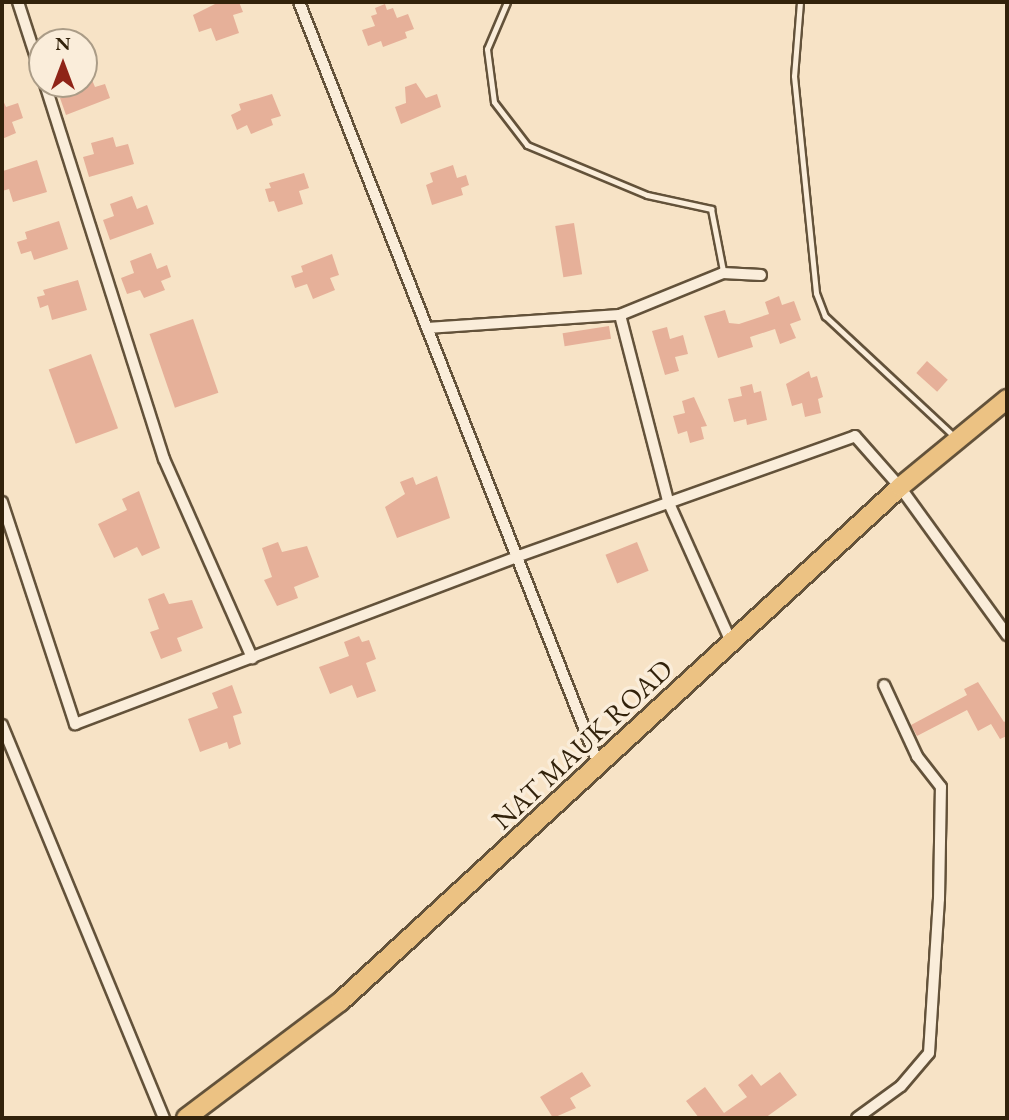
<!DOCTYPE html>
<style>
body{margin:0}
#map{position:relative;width:1009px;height:1120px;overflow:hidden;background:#f7e3c6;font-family:"EB Garamond",serif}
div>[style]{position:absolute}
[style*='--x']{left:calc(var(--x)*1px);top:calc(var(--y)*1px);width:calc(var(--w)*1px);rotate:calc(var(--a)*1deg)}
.building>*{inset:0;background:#e6b099;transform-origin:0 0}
.roads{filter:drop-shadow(2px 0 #63523a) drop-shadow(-2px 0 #63523a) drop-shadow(0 2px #63523a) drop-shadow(0 -2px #63523a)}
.service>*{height:5px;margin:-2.5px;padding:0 2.5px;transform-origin:2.5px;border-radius:2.5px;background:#faedda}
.minor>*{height:10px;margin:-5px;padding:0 5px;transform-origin:5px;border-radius:5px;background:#faedda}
.trunk>*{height:18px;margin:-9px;padding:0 9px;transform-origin:9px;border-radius:9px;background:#ecc283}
span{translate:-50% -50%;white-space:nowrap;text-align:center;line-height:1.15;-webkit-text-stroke:7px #faedda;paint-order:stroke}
.street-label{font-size:28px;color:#32220b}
.frame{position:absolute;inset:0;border:4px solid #32220b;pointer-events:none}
.north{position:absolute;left:28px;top:28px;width:70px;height:70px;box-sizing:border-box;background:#faedda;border:2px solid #aa9c87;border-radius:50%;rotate:0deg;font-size:19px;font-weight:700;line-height:28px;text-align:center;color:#32220b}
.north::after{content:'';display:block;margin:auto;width:24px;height:32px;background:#8f2418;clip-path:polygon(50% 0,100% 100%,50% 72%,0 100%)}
</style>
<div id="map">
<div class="building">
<div style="clip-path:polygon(219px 2px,239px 2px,243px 12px,233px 15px,239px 33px,216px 41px,211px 28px,199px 32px,193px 15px)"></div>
<div style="clip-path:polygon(385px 4px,387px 10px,393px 8px,397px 18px,408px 14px,414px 29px,405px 32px,407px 38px,383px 47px,381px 41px,368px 46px,362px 30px,375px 26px,371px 16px,377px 14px,375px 8px)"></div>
<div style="clip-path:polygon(84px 61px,95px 87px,105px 84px,110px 98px,66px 115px,60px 98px,74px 94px,70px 84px,84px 84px)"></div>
<div style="clip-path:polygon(416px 83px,426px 98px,437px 94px,441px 107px,401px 124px,395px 107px,406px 103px,405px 87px)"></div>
<div style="clip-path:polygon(272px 94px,281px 116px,271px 119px,273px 125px,251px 134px,247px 125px,237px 130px,231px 115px,241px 110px,239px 104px)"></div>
<div style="clip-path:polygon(2px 98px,6px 107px,18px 103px,23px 118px,12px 122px,16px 133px,2px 139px)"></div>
<div style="clip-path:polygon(113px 137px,116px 147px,128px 144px,134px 164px,89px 177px,83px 157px,94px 154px,91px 143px)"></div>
<div style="clip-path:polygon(37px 160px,47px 192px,13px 202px,9px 189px,2px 191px,3px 171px)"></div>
<div style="clip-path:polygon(453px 165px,457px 178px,466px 175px,469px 185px,461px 188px,463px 195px,432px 205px,426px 185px,433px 182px,430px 173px)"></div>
<div style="clip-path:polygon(304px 173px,309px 188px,299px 191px,303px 204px,278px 212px,274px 201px,269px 202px,265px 189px,271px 188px,269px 183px)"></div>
<div style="clip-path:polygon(132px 196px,137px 209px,147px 205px,154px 224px,110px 240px,103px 220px,114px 216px,110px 204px)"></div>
<div style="clip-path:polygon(59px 221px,68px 249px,34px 260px,31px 251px,21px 254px,17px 242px,27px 239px,25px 232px)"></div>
<div style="left:574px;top:223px;width:52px;height:19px;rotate:81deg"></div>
<div style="clip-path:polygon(151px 253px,157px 269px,167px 265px,171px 277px,161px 281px,165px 290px,144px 298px,140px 290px,127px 294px,121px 278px,134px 273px,130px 261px)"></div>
<div style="clip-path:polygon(332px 254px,339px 275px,330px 278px,335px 290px,313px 299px,307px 284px,295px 288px,291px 276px,303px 272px,301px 266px)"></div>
<div style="clip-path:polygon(78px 280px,87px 310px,52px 320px,48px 305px,40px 308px,37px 297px,45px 295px,43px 290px)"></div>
<div style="clip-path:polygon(779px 296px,782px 305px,794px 301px,801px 320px,790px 324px,796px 338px,780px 344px,775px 329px,750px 337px,753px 347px,718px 358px,704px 316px,725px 310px,729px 323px,739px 324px,769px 314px,765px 302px)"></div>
<div style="left:193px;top:319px;width:78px;height:46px;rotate:71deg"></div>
<div style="left:609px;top:326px;width:13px;height:47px;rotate:81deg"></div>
<div style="clip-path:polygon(667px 327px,670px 339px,683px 335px,688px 354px,675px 357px,679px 371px,665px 375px,652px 331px)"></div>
<div style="left:91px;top:354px;width:79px;height:45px;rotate:70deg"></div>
<div style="left:927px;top:361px;width:28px;height:16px;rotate:42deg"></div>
<div style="clip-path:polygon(809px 371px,811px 378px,817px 376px,823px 397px,818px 399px,821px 413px,805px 417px,802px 403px,792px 406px,786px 384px)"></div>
<div style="clip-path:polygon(752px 384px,754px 393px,761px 391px,767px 420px,747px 425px,746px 419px,734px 422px,728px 399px,742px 396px,740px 387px)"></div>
<div style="clip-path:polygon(694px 397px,707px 426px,701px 427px,704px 439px,690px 443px,687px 431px,678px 434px,673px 416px,685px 413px,682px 401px)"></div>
<div style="clip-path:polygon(437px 476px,450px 518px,397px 538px,385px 507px,405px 494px,400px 482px,413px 477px,416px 485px)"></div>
<div style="clip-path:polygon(139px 491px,160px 548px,142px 556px,137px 547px,114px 558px,98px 524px,127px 510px,122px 499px)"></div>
<div style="clip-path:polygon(278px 542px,282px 552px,307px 546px,319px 577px,294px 587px,298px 598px,277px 606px,264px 580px,272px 577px,262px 548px)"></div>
<div style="left:637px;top:542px;width:31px;height:34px;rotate:68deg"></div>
<div style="clip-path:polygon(164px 593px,169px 604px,192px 600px,203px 628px,177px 638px,182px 651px,161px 659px,150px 632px,159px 629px,148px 599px)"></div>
<div style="clip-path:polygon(359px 636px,362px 642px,369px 640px,376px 659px,366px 663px,376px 691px,357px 698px,352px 685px,330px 694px,319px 667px,349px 656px,344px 642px)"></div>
<div style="clip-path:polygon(978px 682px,1004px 722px,1007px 720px,1007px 736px,1000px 739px,991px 724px,978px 731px,967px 710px,917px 736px,911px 725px,967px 695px,964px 689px)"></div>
<div style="clip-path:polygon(232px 685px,242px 713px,233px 716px,241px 744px,229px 749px,227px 742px,200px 752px,188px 719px,218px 708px,212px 693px)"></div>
<div style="clip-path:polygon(582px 1072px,591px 1086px,570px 1098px,576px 1108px,553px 1118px,540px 1097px)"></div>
<div style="clip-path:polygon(780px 1072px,797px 1095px,765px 1118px,699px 1118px,686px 1101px,705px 1087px,724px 1113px,747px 1097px,738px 1085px,752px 1074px,761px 1086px)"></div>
</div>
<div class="roads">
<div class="service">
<div style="--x:507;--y:2;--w:51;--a:113.1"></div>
<div style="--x:487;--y:49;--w:53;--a:82.5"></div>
<div style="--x:494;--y:102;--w:54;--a:52.5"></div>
<div style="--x:527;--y:145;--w:130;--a:22.6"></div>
<div style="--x:647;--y:195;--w:66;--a:12.3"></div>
<div style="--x:711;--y:209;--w:63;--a:79"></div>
<div style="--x:800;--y:2;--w:74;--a:94.6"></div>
<div style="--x:794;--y:76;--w:218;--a:84.2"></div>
<div style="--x:816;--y:293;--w:25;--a:69"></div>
<div style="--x:825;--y:316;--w:179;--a:43"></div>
</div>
<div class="minor">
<div style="--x:18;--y:2;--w:78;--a:72"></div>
<div style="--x:299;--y:2;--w:821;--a:68.56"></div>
<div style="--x:45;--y:84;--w:393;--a:72.4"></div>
<div style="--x:164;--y:459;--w:218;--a:66.1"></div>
<div style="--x:620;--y:315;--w:192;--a:75.5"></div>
<div style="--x:668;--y:501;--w:154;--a:65.9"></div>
<div style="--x:427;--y:328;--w:193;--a:-3.9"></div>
<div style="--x:620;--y:315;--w:111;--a:-22.2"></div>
<div style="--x:723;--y:273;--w:38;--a:3"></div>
<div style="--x:2;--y:502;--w:234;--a:71.8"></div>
<div style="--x:75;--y:724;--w:472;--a:-20.7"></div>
<div style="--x:516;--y:557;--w:360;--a:-19.6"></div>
<div style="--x:855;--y:436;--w:68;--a:48.6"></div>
<div style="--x:900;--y:487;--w:183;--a:54.1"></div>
<div style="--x:2;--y:725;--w:425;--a:67.6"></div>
<div style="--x:857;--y:1118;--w:54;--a:-36"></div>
<div style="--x:901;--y:1086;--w:43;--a:-49.7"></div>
<div style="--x:929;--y:1053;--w:154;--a:-86.3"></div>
<div style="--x:939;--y:899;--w:112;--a:-89"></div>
<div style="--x:941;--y:787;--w:39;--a:-128"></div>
<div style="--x:917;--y:756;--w:78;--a:-114.9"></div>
</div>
<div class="trunk">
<div style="--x:186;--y:1118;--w:193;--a:-37"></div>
<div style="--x:340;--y:1002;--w:761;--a:-42.6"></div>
<div style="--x:900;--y:487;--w:139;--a:-39.4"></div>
</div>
</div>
<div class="street-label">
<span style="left:582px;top:744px;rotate:-43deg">NAT MAUK ROAD</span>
</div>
<div class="frame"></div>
<div class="north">N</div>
</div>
